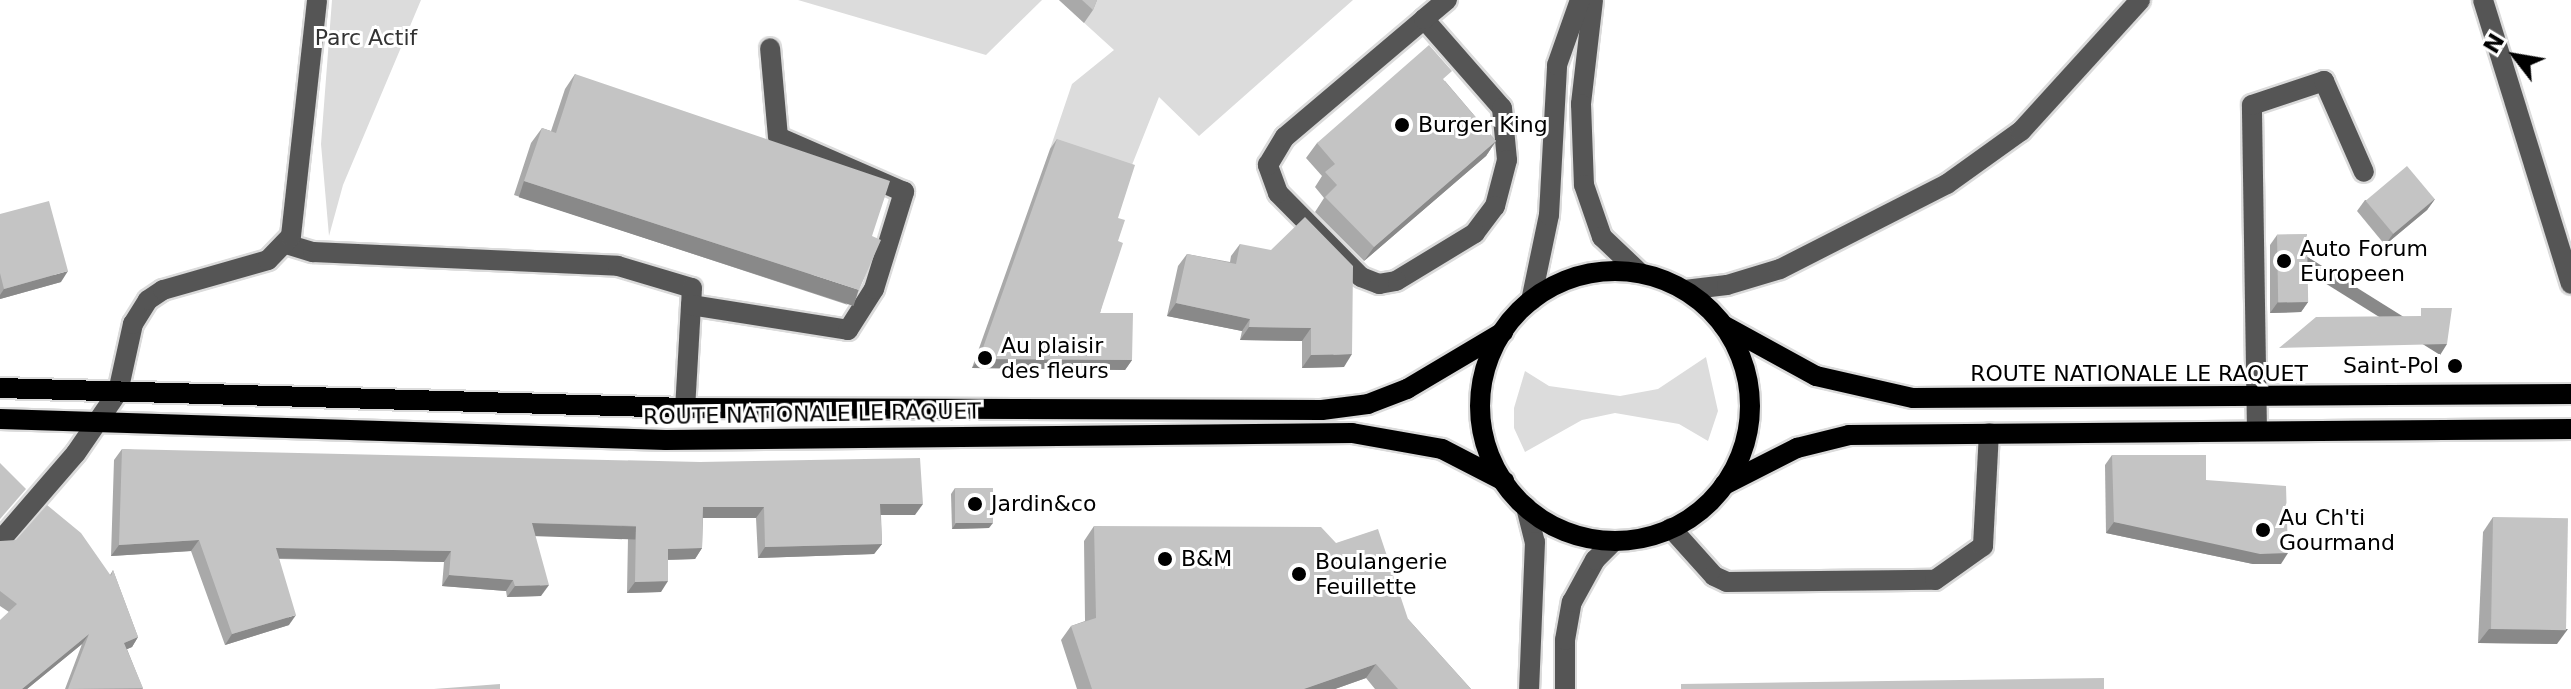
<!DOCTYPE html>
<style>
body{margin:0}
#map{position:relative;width:2571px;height:689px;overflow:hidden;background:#fff;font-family:"DejaVu Sans",sans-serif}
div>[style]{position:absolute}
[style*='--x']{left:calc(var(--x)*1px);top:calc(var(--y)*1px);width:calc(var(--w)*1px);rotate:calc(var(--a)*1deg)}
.green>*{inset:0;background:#dcdcdc}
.roads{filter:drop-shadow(2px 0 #dbdbdb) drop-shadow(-2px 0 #dbdbdb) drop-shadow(0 2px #dbdbdb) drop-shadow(0 -2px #dbdbdb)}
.minor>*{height:20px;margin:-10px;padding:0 10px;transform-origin:10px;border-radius:10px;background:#555}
.major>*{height:20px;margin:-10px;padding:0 10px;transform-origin:10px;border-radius:10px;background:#000}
.major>.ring{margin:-10px;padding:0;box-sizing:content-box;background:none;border:20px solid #000;border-radius:50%}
.wall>*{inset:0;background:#a9a9a9}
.shaded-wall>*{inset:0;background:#898989;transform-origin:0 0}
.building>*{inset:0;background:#c4c4c4;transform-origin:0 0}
.dots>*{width:22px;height:22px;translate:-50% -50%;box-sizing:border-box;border:4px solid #fff;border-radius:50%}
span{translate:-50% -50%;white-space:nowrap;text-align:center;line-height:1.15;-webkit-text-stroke:6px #fff;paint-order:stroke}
.park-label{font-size:22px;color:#333}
.poi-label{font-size:22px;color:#000}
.left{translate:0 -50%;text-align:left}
.right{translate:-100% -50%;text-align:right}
.street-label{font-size:22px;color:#000}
.north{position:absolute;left:2475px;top:16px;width:80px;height:80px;-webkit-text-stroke:6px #fff;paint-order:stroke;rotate:301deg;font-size:22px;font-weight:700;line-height:32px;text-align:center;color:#000}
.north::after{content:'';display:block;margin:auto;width:28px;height:36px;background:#000;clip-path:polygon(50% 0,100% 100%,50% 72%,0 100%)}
</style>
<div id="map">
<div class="green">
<div style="clip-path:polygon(332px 0,421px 0,343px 185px,329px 236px,321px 144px)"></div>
<div style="clip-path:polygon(798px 0,1042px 0,986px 55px)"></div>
<div style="clip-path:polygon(1059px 0,1353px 0,1199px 136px,1159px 97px,1128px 175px,1050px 149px,1072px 84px,1114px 50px)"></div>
<div style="clip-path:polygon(1706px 357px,1718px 411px,1708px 441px,1679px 424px,1615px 413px,1582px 420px,1525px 452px,1514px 428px,1514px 408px,1525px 371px,1549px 386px,1620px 396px,1658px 389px)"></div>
</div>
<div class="roads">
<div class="minor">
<div style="--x:1593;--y:0;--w:105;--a:96.6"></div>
<div style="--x:1581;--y:104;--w:81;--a:87.9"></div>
<div style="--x:1584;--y:185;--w:55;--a:70.9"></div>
<div style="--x:1602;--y:237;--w:52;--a:43.5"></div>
<div style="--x:2483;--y:0;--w:297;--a:72.8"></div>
<div style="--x:1424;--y:19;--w:118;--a:48.8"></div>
<div style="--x:1502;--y:108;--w:52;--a:84.5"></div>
<div style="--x:1507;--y:160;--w:48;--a:104.6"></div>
<div style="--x:1495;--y:206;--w:34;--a:127"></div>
<div style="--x:1475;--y:233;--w:92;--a:148.7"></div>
<div style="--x:1396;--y:281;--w:17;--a:170"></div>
<div style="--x:1379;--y:284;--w:19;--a:-159"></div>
<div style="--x:1361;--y:277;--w:118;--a:-134.7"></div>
<div style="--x:1278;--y:193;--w:30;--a:-110"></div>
<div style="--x:1268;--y:165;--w:33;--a:-59"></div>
<div style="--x:1285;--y:137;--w:182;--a:-40.3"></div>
<div style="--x:1424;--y:19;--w:30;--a:-40"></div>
<div style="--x:286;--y:244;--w:28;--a:17"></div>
<div style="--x:313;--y:252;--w:305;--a:2.6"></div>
<div style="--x:618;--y:266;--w:77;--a:16.6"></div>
<div style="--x:692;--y:288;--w:120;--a:93.3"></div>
<div style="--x:1685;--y:290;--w:42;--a:-6.8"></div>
<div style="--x:1727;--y:285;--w:55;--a:-16.8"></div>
<div style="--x:1780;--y:269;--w:187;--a:-27"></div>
<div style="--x:1947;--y:184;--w:91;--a:-35.6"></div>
<div style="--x:2021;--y:131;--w:177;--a:-47.7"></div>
<div style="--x:1531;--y:301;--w:88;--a:-78.2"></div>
<div style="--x:1549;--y:215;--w:150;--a:-86.9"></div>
<div style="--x:1557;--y:65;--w:69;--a:-70.5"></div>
<div style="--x:691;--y:305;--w:159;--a:9"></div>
<div style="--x:848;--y:330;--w:49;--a:-57.6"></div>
<div style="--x:874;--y:289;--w:102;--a:-72.8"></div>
<div style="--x:904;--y:192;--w:137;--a:-156.4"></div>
<div style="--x:778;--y:137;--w:89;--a:-95.1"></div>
<div style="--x:2257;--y:431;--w:326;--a:-90.9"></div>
<div style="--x:2252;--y:105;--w:76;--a:-18.4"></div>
<div style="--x:2324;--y:81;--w:99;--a:66.3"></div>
<div style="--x:1526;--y:507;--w:36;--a:76"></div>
<div style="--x:1535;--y:542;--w:147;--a:92.3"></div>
<div style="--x:1671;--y:528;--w:64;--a:48.1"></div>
<div style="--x:1714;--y:576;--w:14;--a:25"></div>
<div style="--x:1727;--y:582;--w:208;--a:-0.6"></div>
<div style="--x:1935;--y:580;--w:59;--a:-35.3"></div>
<div style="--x:1983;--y:546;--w:113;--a:-87"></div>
<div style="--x:0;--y:541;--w:116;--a:-49.2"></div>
<div style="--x:76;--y:453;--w:74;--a:-55.5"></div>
<div style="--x:118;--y:392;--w:70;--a:-77.6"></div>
<div style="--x:133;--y:324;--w:28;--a:-58"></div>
<div style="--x:148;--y:300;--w:18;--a:-34"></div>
<div style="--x:163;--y:290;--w:109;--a:-15.9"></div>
<div style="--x:268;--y:260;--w:33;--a:-46"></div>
<div style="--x:291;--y:236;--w:237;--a:-83.7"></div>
<div style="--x:1565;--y:689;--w:49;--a:-90"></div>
<div style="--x:1565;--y:640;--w:39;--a:-80"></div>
<div style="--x:1572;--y:602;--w:48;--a:-61.3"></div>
<div style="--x:1595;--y:560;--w:27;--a:-45"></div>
</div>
<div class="major">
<div class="ring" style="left:1480px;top:271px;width:250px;height:250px"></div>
<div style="--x:1723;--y:325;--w:106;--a:28.7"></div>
<div style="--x:1816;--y:376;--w:99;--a:12.8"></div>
<div style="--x:1913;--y:398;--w:658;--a:-0.35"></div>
<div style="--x:0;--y:388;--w:685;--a:1.67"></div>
<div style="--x:685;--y:408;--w:637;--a:0.18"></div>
<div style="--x:1322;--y:410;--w:46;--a:-7.4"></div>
<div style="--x:1368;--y:404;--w:42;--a:-21"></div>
<div style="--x:1407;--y:389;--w:112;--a:-30.7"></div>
<div style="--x:0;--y:419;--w:666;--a:1.81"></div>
<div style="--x:666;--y:440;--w:686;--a:-0.58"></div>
<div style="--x:1352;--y:433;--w:91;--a:10.1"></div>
<div style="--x:1442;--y:449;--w:70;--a:27.3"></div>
<div style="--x:1724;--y:485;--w:82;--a:-26.9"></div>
<div style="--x:1797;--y:448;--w:54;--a:-14"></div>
<div style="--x:1849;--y:435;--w:722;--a:-0.48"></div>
</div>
</div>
<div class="wall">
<div style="clip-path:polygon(1059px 0,1097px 0,1093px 10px,1084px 23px)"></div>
<div style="clip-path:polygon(575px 74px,848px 305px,514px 195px,531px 143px,542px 128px,551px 131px,565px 89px)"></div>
<div style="clip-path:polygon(1445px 81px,1496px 141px,1486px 156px,1364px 261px,1315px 212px,1324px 198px,1315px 187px,1322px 176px,1306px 158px,1317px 143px)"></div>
<div style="clip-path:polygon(1057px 139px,1118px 218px,1118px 241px,1100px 313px,1132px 360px,1125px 370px,972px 368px,1050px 149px)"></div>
<div style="clip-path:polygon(2435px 199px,2427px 210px,2385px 245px,2357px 211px,2365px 200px)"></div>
<div style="clip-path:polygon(0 214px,61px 282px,0 299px)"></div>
<div style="clip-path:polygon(2277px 235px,2308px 302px,2301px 312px,2270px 313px,2270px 245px)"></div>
<div style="clip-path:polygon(1240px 244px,1344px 367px,1302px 368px,1302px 341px,1240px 340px,1242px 331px,1167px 316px,1178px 266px,1187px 254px,1230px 262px,1231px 256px)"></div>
<div style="clip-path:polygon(122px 449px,915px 515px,881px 515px,882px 544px,874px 554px,758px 558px,756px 518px,703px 518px,702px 548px,695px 559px,668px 560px,661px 592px,627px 593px,628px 537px,535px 534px,541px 596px,507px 597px,506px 591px,442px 586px,444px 562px,279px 559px,289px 625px,225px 645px,191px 551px,111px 556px,114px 460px)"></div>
<div style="clip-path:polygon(2112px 455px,2206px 480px,2281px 564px,2253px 564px,2106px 533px,2105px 465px)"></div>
<div style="clip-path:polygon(955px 488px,989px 528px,952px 529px,951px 494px)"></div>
<div style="clip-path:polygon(2493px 517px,2557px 644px,2478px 643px,2483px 532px)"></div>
<div style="clip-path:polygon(1094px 526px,1408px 619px,1471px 689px,1375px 689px,1366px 678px,1335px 689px,1077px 689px,1061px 640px,1071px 626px,1085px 621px,1084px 541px)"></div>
<div style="clip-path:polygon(0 541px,110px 575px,113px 570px,138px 637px,132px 647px,127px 649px,143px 689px,65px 689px,82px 644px,27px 689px,0 689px,9px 612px,0 606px)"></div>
</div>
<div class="shaded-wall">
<div style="clip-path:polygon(1496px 141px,1486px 156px,1364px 261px,1374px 247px)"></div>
<div style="left:524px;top:181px;width:352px;height:17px;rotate:18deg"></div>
<div style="clip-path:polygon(2435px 199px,2427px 210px,2385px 245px,2393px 234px)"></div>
<div style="clip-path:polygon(68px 271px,61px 282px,0 299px,0 295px,4px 289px)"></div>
<div style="clip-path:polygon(2278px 302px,2308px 302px,2301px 312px,2270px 313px)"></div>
<div style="clip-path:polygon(1176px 303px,1250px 319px,1242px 331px,1167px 316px)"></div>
<div style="clip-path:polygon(1249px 327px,1311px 328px,1302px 341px,1240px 340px)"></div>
<div style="left:2447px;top:344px;width:13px;height:168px;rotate:122deg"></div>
<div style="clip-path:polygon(1352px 354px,1344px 367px,1302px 368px,1311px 355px)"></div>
<div style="clip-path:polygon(979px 359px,1132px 360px,1125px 370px,972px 368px)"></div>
<div style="clip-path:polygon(880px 504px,923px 504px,915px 515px,873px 515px)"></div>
<div style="clip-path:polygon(703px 507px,764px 507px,756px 518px,696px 518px)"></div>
<div style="clip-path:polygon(2114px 522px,2288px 553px,2281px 564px,2253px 564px,2106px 533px)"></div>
<div style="left:532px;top:523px;width:104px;height:13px;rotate:2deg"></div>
<div style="clip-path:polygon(956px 523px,993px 523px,989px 528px,952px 529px)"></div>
<div style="clip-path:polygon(199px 540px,191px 551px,111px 556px,119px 545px)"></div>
<div style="clip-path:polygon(882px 544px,874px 554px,758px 558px,765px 547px)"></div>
<div style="clip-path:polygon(276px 548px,451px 551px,444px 562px,268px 558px)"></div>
<div style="clip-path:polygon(702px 548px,695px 559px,660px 560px,668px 549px)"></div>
<div style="clip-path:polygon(449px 575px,513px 580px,506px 591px,442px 586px)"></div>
<div style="clip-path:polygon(668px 581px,661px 592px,627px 593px,635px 582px)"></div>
<div style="clip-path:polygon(549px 585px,541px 596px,507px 597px,515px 586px)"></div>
<div style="clip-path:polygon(296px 615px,289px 625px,225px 645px,232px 634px)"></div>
<div style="clip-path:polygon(2489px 629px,2568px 629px,2557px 644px,2478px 643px)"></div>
<div style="clip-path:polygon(89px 634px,82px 644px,27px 689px,22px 689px)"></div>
<div style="clip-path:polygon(138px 637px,132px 647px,118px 653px,124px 643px)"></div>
<div style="clip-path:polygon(1376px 664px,1366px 678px,1335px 689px,1303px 689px)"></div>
</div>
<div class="building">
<div style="clip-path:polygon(1082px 0,1097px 0,1093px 10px)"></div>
<div style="clip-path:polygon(1429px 45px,1452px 71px,1443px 79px,1496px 141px,1374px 247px,1325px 197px,1337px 185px,1325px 172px,1335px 164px,1317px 143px)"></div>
<div style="clip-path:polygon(575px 74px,890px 181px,872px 236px,881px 240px,859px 290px,524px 181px,542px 128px,556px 133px)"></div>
<div style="clip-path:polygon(1057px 139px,1135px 165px,1118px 218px,1125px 220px,1118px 241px,1123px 243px,1100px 313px,1133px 313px,1132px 360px,979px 359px)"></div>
<div style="left:2407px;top:166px;width:43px;height:54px;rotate:50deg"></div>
<div style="clip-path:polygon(49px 201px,68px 271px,4px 289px,0 273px,0 214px)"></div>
<div style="clip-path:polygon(1305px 217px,1353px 266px,1352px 354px,1311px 355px,1311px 328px,1249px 327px,1250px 319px,1176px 303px,1187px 254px,1236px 264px,1240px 244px,1271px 250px)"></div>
<div style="left:2307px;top:234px;width:68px;height:30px;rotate:89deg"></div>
<div style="clip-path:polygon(2421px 308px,2452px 308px,2447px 344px,2279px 348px,2316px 317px,2421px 316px)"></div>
<div style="clip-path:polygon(122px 449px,700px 462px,920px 458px,923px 504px,880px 504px,882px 544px,765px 547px,764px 507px,703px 507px,702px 548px,668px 549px,668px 581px,635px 582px,636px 526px,532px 523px,549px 585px,515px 586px,513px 580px,449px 575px,451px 551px,276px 548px,296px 615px,232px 634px,199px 540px,119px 545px)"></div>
<div style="clip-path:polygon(2112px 455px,2206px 455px,2206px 480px,2286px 486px,2288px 553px,2260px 554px,2114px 522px)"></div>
<div style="clip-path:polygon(0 463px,26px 489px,0 519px)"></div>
<div style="left:955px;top:488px;width:38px;height:35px"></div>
<div style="clip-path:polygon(47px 505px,81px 533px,111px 576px,113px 570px,138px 637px,124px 643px,143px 688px,68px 689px,89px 634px,22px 689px,0 689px,0 620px,17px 604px,0 591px,0 541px,16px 540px)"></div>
<div style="left:2493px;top:517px;width:75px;height:112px;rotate:1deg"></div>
<div style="clip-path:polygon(1094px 526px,1321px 527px,1336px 543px,1378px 529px,1408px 619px,1471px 689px,1398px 689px,1376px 664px,1304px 689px,1092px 689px,1071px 626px,1096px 618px)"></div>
<div style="clip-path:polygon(2104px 678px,2104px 689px,1681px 689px,1681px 684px)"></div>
<div style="clip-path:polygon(500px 684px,500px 689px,434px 689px)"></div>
</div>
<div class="dots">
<div style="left:1402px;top:125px;background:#000"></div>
<div style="left:2284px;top:261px;background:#000"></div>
<div style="left:985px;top:358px;background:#000"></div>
<div style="left:2455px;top:366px;background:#000"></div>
<div style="left:975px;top:504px;background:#000"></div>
<div style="left:2263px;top:530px;background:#000"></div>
<div style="left:1165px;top:559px;background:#000"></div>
<div style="left:1299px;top:574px;background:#000"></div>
</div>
<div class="park-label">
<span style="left:366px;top:38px">Parc Actif</span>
</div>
<div class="poi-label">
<span class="left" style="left:1418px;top:125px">Burger King</span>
<span class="left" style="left:2300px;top:261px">Auto Forum<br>Europeen</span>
<span class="left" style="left:1001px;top:358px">Au plaisir<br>des fleurs</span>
<span class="right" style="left:2439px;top:366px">Saint-Pol</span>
<span class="left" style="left:991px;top:504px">Jardin&amp;co</span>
<span class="left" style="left:2279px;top:530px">Au Ch'ti<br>Gourmand</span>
<span class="left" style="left:1181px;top:559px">B&amp;M</span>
<span class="left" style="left:1315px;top:574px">Boulangerie<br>Feuillette</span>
</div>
<div class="street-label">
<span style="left:2139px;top:374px">ROUTE NATIONALE LE RAQUET</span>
<span style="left:812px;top:414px;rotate:-1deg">ROUTE NATIONALE LE RAQUET</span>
</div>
<div class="north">N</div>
</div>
